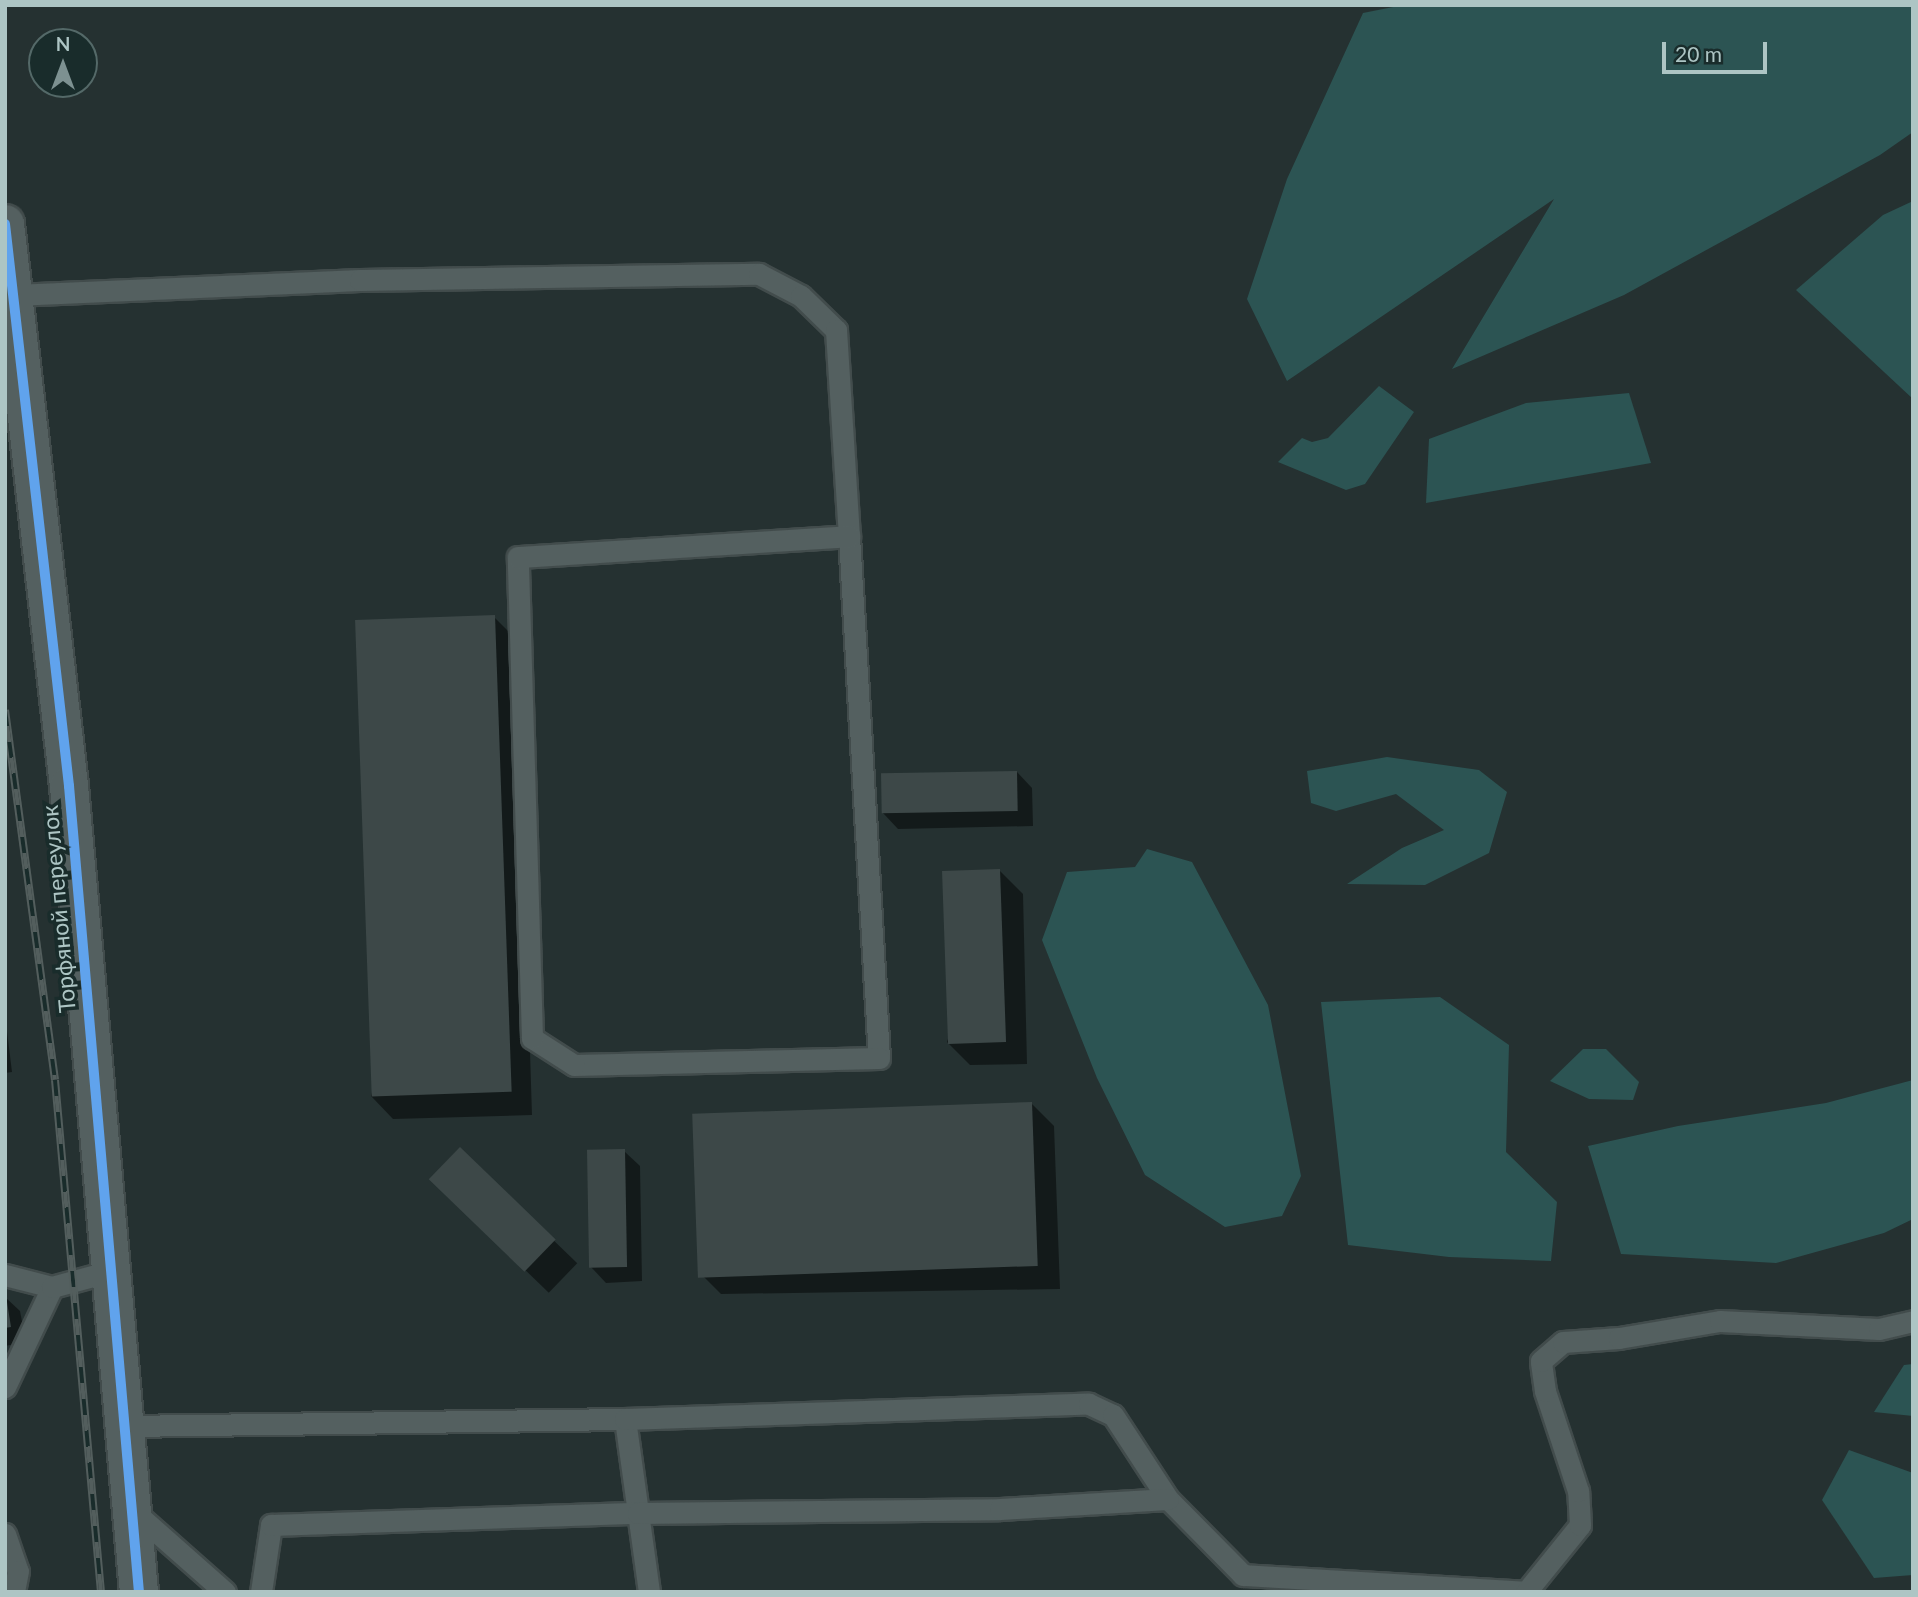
<!DOCTYPE html>
<meta charset="utf-8">
<style>
body{margin:0}
#map{position:relative;width:1918px;height:1597px;overflow:hidden;background:#253131;font-family:Lato,sans-serif}
div>[style]{position:absolute}
[style*='--x']{left:calc(var(--x)*1px);top:calc(var(--y)*1px);width:calc(var(--w)*1px);rotate:calc(var(--a)*1deg)}
.water>*{inset:0;background:#2c5453}
.shadow>*{inset:0;background:#0007;transform-origin:0 0}
.building>*{inset:0;background:#3d4848;transform-origin:0 0}
.roads{filter:drop-shadow(2px 0 #424c4c) drop-shadow(-2px 0 #424c4c) drop-shadow(0 2px #424c4c) drop-shadow(0 -2px #424c4c)}
.lane>*{height:21px;margin:-10.5px;padding:0 10.5px;transform-origin:10.5px;border-radius:10.5px;background:#546060}
.street>*{height:38px;margin:-19px;padding:0 19px;transform-origin:19px;border-radius:19px;background:#546060}
.rail>*{height:8px;margin-top:-4px;transform-origin:0;background:repeating-linear-gradient(90deg,#192c2b 0 16px,#535e5d 0 32px);box-sizing:border-box;border-block:2px solid #535e5d}
.cycleway>*{height:10px;margin:-5px;padding:0 5px;transform-origin:5px;border-radius:5px;background:#60a3ed}
span{translate:-50% -50%;white-space:nowrap;text-align:center;line-height:1.15;-webkit-text-stroke:7px #192c2b;paint-order:stroke}
.street-label{font-size:23px;color:#adc5c4}
.frame{position:absolute;inset:0;border:7px solid #adc5c4;pointer-events:none}
.north{position:absolute;left:28px;top:28px;width:70px;height:70px;box-sizing:border-box;background:#192c2b;border:2px solid #546968;border-radius:50%;rotate:0deg;font-size:19px;font-weight:700;line-height:28px;text-align:center;color:#adc5c4}
.north::after{content:'';display:block;margin:auto;width:24px;height:32px;background:#7d9191;clip-path:polygon(50% 0,100% 100%,50% 72%,0 100%)}
.scale{position:absolute;left:1662px;top:42px;width:105px;height:32px;box-sizing:border-box;border:4px solid #adc5c4;border-top:0;padding-left:9px;font-size:21px;line-height:24px;white-space:nowrap;color:#adc5c4;-webkit-text-stroke:5px #192c2b;paint-order:stroke}
</style>
<div id="map">
<div class="water">
<div style="clip-path:polygon(1403px 5px,1913px 5px,1913px 132px,1880px 155px,1624px 295px,1452px 369px,1554px 199px,1287px 381px,1247px 299px,1287px 179px,1363px 13px)"></div>
<div style="clip-path:polygon(1913px 201px,1913px 399px,1796px 290px,1883px 215px)"></div>
<div style="clip-path:polygon(1379px 386px,1414px 412px,1365px 484px,1346px 490px,1278px 462px,1302px 438px,1312px 442px,1328px 438px)"></div>
<div style="clip-path:polygon(1629px 393px,1651px 463px,1426px 503px,1429px 439px,1526px 403px)"></div>
<div style="clip-path:polygon(1387px 757px,1479px 770px,1507px 792px,1489px 853px,1425px 885px,1347px 884px,1402px 848px,1444px 830px,1396px 794px,1336px 811px,1311px 803px,1307px 771px)"></div>
<div style="clip-path:polygon(1147px 849px,1192px 862px,1268px 1005px,1301px 1176px,1282px 1216px,1225px 1227px,1145px 1175px,1097px 1078px,1042px 940px,1067px 872px,1135px 867px)"></div>
<div style="clip-path:polygon(1440px 997px,1509px 1045px,1506px 1152px,1557px 1202px,1551px 1261px,1449px 1257px,1348px 1245px,1321px 1002px)"></div>
<div style="clip-path:polygon(1583px 1049px,1606px 1049px,1639px 1082px,1633px 1100px,1589px 1099px,1550px 1081px)"></div>
<div style="clip-path:polygon(1913px 1080px,1913px 1219px,1884px 1233px,1776px 1263px,1621px 1254px,1588px 1146px,1678px 1126px,1826px 1103px)"></div>
<div style="clip-path:polygon(1913px 1364px,1913px 1416px,1874px 1412px,1904px 1365px)"></div>
<div style="clip-path:polygon(1849px 1450px,1913px 1473px,1913px 1575px,1874px 1578px,1822px 1500px)"></div>
</div>
<div class="shadow">
<div style="clip-path:polygon(494px 617px,517px 640px,532px 1115px,393px 1119px,371px 1096px)"></div>
<div style="clip-path:polygon(1017px 772px,1032px 788px,1033px 826px,898px 829px,883px 813px)"></div>
<div style="clip-path:polygon(1000px 871px,1023px 894px,1027px 1064px,970px 1065px,947px 1042px)"></div>
<div style="clip-path:polygon(5px 1015px,12px 1072px,5px 1073px)"></div>
<div style="clip-path:polygon(1031px 1103px,1054px 1126px,1060px 1289px,721px 1294px,698px 1271px)"></div>
<div style="left:460px;top:1150px;width:163px;height:41px;rotate:44deg"></div>
<div style="clip-path:polygon(624px 1151px,640px 1166px,642px 1281px,606px 1283px,591px 1267px)"></div>
<div style="clip-path:polygon(5px 1297px,20px 1311px,26px 1342px,5px 1346px)"></div>
</div>
<div class="building">
<div style="left:495px;top:615px;width:477px;height:140px;rotate:88deg"></div>
<div style="left:1017px;top:771px;width:40px;height:136px;rotate:89deg"></div>
<div style="left:1000px;top:869px;width:173px;height:58px;rotate:88deg"></div>
<div style="left:1032px;top:1102px;width:164px;height:340px;rotate:88deg"></div>
<div style="left:460px;top:1147px;width:133px;height:45px;rotate:44deg"></div>
<div style="left:625px;top:1149px;width:118px;height:38px;rotate:89deg"></div>
<div style="clip-path:polygon(7px 1302px,11px 1327px,5px 1328px,5px 1303px)"></div>
</div>
<div class="roads">
<div class="lane">
<div style="--x:14;--y:295;--w:346;--a:-2.5"></div>
<div style="--x:360;--y:280;--w:399;--a:-0.9"></div>
<div style="--x:759;--y:274;--w:47;--a:27.6"></div>
<div style="--x:801;--y:296;--w:49;--a:44.2"></div>
<div style="--x:836;--y:330;--w:206;--a:86.4"></div>
<div style="--x:849;--y:536;--w:523;--a:86.71"></div>
<div style="--x:879;--y:1058;--w:305;--a:178.7"></div>
<div style="--x:574;--y:1065;--w:50;--a:-147.3"></div>
<div style="--x:532;--y:1038;--w:481;--a:-91.7"></div>
<div style="--x:518;--y:557;--w:332;--a:-3.6"></div>
<div style="--x:5;--y:1275;--w:49;--a:14.3"></div>
<div style="--x:5;--y:1387;--w:110;--a:-64.8"></div>
<div style="--x:52;--y:1287;--w:61;--a:-15.2"></div>
<div style="--x:625;--y:1419;--w:175;--a:82.1"></div>
<div style="--x:124;--y:1426;--w:501;--a:-0.8"></div>
<div style="--x:625;--y:1419;--w:464;--a:-1.9"></div>
<div style="--x:1089;--y:1404;--w:26;--a:25"></div>
<div style="--x:1113;--y:1415;--w:100;--a:56.8"></div>
<div style="--x:1168;--y:1499;--w:107;--a:45.4"></div>
<div style="--x:1243;--y:1575;--w:288;--a:3.4"></div>
<div style="--x:132;--y:1510;--w:124;--a:41.4"></div>
<div style="--x:5;--y:1534;--w:39;--a:71"></div>
<div style="--x:18;--y:1571;--w:21;--a:101"></div>
<div style="--x:261;--y:1592;--w:68;--a:-81.5"></div>
<div style="--x:271;--y:1525;--w:367;--a:-1.9"></div>
<div style="--x:638;--y:1513;--w:362;--a:-0.6"></div>
<div style="--x:1000;--y:1509;--w:168;--a:-3.4"></div>
<div style="--x:1526;--y:1592;--w:86;--a:-51.1"></div>
<div style="--x:1580;--y:1525;--w:34;--a:-93"></div>
<div style="--x:1578;--y:1491;--w:105;--a:-108.3"></div>
<div style="--x:1545;--y:1391;--w:30;--a:-98"></div>
<div style="--x:1541;--y:1361;--w:29;--a:-41"></div>
<div style="--x:1563;--y:1342;--w:56;--a:-4.1"></div>
<div style="--x:1619;--y:1338;--w:102;--a:-9.6"></div>
<div style="--x:1720;--y:1321;--w:159;--a:2.9"></div>
<div style="--x:1879;--y:1329;--w:35;--a:-13"></div>
</div>
<div class="street">
<div style="--x:5;--y:224;--w:566;--a:83.5"></div>
<div style="--x:69;--y:786;--w:809;--a:85.04"></div>
</div>
</div>
<div class="rail">
<div style="--x:5;--y:710;--w:373;--a:82.3"></div>
<div style="--x:55;--y:1080;--w:514;--a:84.87"></div>
</div>
<div class="cycleway">
<div style="--x:5;--y:224;--w:566;--a:83.5"></div>
<div style="--x:69;--y:786;--w:809;--a:85.04"></div>
</div>
<div class="street-label">
<span style="left:58px;top:909px;rotate:-95deg">Торфяной переулок</span>
</div>
<div class="frame"></div>
<div class="north">N</div>
<div class="scale">20 m</div>
</div>
